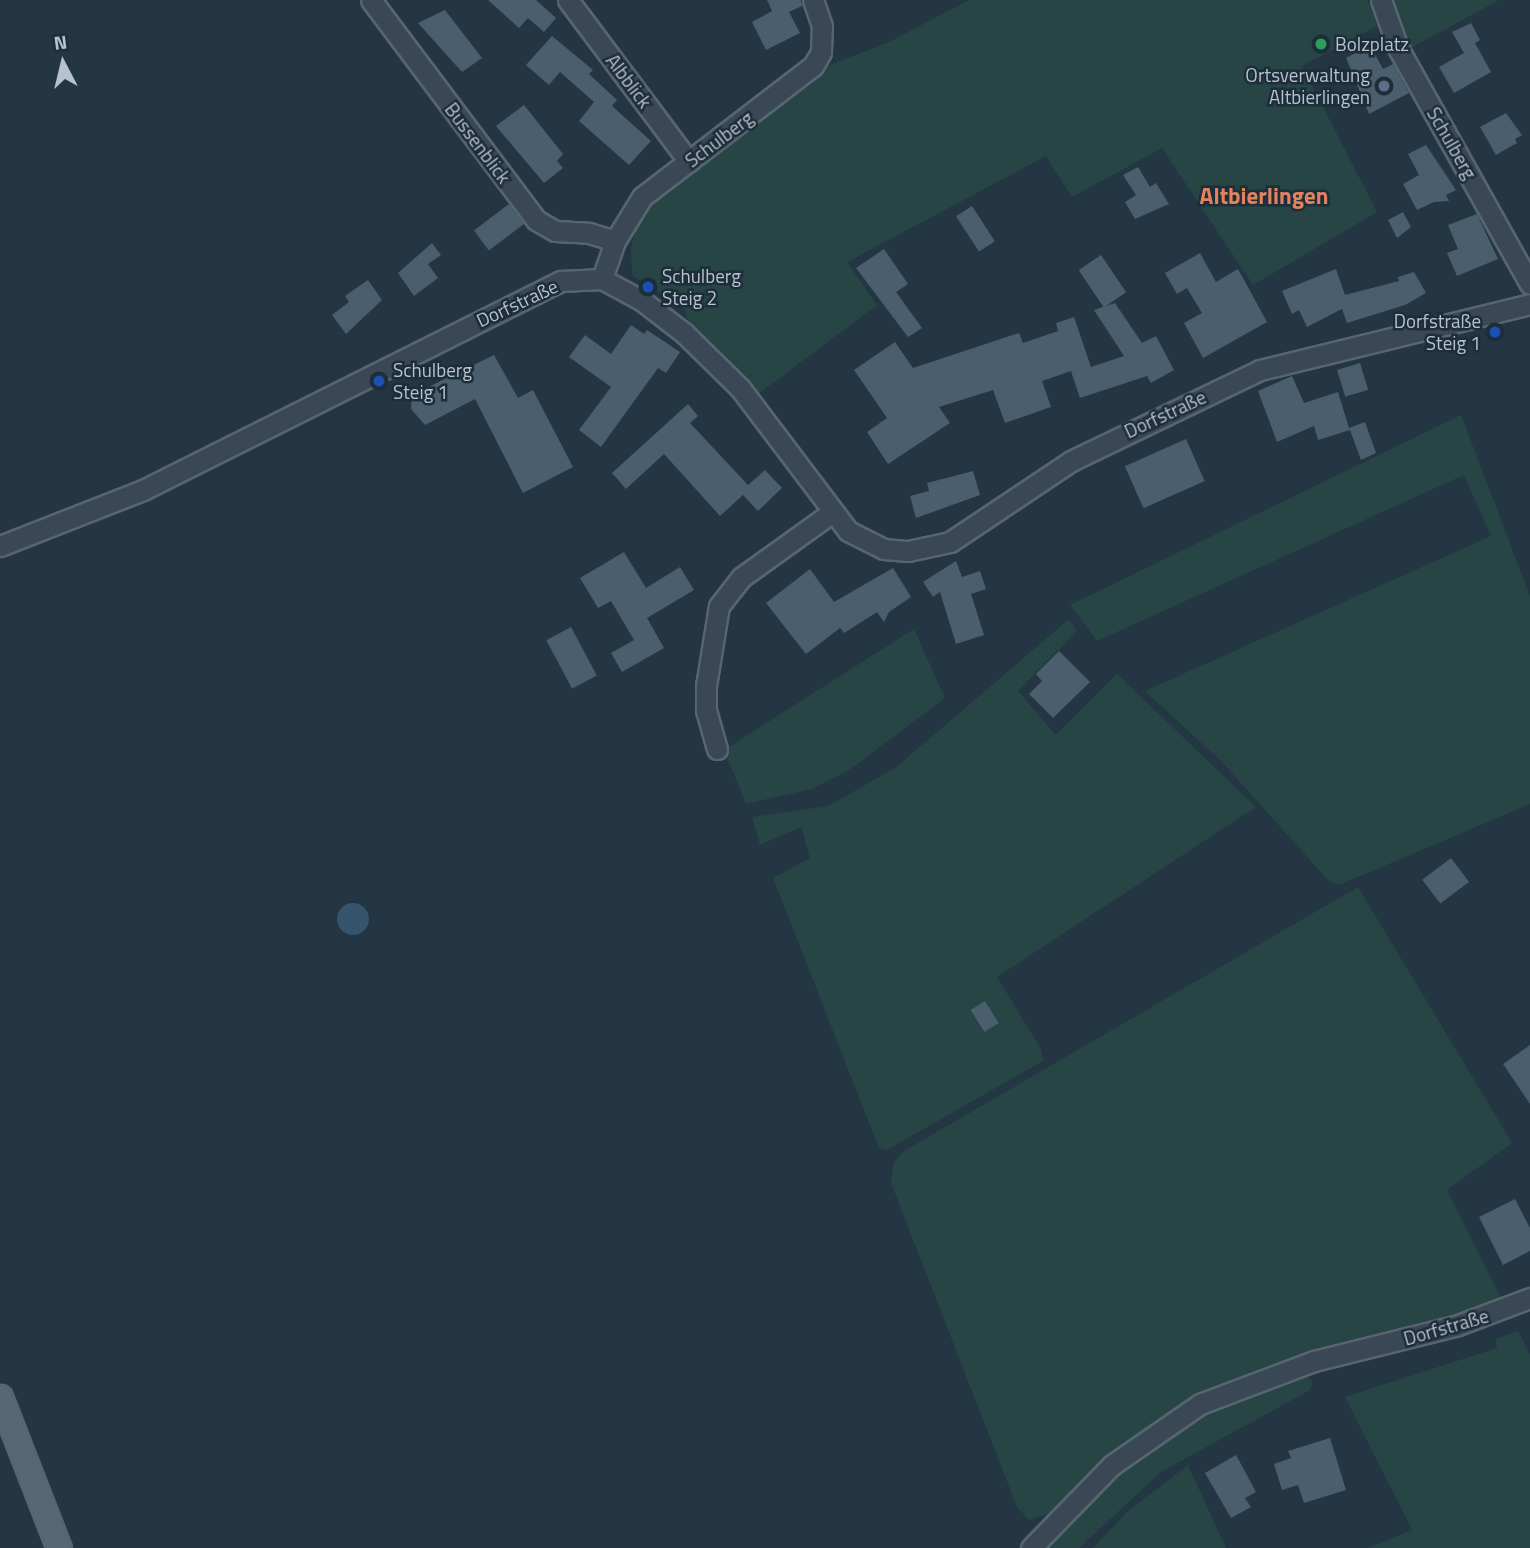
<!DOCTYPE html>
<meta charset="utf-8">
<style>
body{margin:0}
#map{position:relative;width:1530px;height:1548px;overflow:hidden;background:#243644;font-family:"Titillium Web",sans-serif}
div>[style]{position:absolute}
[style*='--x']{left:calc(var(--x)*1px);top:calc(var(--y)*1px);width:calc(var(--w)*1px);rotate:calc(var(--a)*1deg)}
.green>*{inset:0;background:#264544}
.water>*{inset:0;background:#36556d}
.round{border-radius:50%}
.building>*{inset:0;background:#4a5e6d;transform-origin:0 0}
.roads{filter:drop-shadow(2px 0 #576571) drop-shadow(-2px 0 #576571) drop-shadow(0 2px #576571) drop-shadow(0 -2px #576571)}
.minor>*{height:19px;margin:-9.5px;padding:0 9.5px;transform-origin:9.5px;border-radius:9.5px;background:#394854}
.major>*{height:23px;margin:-11.5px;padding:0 11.5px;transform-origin:11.5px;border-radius:11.5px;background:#576774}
.dots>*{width:19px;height:19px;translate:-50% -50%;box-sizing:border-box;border:4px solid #1d2d39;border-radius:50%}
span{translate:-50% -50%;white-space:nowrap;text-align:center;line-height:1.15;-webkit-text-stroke:5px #1d2d39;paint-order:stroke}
.poi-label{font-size:19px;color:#b6c2cd}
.left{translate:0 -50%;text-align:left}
.right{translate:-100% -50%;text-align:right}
.street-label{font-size:19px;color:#b6c2cd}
.quarter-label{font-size:23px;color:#e0835e;font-weight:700}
.north{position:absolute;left:28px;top:28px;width:70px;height:70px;-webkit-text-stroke:5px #1d2d39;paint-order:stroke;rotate:353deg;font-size:19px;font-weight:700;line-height:28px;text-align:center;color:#b6c2cd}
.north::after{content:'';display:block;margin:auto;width:24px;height:32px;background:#b6c2cd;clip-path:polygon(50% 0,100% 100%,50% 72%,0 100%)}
</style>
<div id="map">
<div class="green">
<div style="clip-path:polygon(969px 0,1368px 0,1377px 26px,1302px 66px,1377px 212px,1253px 285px,1162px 148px,1072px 197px,1046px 156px,847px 262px,877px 305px,758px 394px,686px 317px,686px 310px,632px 275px,631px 248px,638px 219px,649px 203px,810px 85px,827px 66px,889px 42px)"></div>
<div style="clip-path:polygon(1391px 0,1499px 0,1409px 49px)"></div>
<div style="clip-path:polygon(1461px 415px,1530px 596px,1530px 804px,1339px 885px,1329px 881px,1222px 762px,1145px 691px,1491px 536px,1464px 475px,1097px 641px,1070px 605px)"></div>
<div style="clip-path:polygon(1069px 619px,1077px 631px,1018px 691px,1056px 735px,1117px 674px,1256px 807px,997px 977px,1041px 1049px,1043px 1061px,887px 1150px,879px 1148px,773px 878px,810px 858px,801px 827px,760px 845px,752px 817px,828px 806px,895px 768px)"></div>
<div style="clip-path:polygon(914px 629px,945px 698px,849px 770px,812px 789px,746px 804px,724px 750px)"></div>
<div style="clip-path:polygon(1358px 887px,1512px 1143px,1447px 1190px,1503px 1302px,1278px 1363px,1194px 1397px,1118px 1447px,1048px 1514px,1029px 1520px,1017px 1507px,891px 1183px,894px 1162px,904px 1151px)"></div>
<div style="clip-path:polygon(1518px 1331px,1530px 1354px,1530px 1548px,1367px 1548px,1412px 1530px,1345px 1397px,1497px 1348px,1496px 1339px)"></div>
<div style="clip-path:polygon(1304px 1375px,1313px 1381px,1310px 1390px,1161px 1472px,1079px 1548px,1042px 1548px,1116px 1473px,1185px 1425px,1253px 1392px)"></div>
<div style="clip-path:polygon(1188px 1465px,1226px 1548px,1093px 1548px,1128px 1511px)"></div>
</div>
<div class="water">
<div class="round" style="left:337px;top:903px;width:32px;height:32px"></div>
</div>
<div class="building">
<div style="clip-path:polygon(488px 0,536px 0,556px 18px,544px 32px,528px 18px,519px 28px)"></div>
<div style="clip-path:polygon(767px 0,801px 0,802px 6px,789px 12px,800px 33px,766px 50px,752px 22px,772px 11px)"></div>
<div style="clip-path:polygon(445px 10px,482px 58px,462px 72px,418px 23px)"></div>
<div style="clip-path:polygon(1471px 23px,1480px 40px,1475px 43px,1491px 72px,1454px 93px,1439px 67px,1464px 53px,1452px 32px)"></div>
<div style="clip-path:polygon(552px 36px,593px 70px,589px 74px,617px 100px,612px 106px,651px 141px,629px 165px,579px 121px,594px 102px,560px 72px,549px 85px,526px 65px)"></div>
<div style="clip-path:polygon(1370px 45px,1383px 69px,1393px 64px,1409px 93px,1369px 114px,1346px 58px)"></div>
<div style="clip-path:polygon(524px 105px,563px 154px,557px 161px,563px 168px,544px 183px,496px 126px)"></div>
<div style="clip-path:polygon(1506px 113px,1522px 135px,1515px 139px,1517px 143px,1496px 155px,1480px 127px)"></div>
<div style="clip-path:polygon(1426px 145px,1456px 190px,1446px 195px,1449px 201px,1434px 202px,1417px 210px,1403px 184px,1419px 175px,1408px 154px)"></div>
<div style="clip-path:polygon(1138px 167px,1150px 187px,1156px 183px,1169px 204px,1135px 219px,1125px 202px,1136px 195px,1123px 175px)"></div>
<div style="left:509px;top:204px;width:25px;height:44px;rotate:53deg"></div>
<div style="left:972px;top:206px;width:42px;height:19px;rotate:57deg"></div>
<div style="clip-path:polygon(1403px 212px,1411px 227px,1397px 238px,1388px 220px)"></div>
<div style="clip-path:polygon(1477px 214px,1498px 259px,1457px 276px,1447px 253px,1458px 249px,1448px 225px)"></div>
<div style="clip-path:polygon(432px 243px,441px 255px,428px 264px,438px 278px,414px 296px,398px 273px)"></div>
<div style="clip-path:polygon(884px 249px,908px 284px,896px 292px,922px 328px,908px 337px,856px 268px)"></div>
<div style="clip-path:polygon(1200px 253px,1216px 282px,1238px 269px,1267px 322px,1203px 358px,1184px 323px,1202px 313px,1187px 288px,1177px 294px,1165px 273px)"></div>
<div style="left:1101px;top:255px;width:45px;height:27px;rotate:56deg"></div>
<div style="clip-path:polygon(1336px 269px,1345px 295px,1399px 281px,1398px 277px,1414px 272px,1426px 293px,1405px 305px,1347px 323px,1342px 309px,1307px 327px,1299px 310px,1292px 314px,1282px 291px)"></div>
<div style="clip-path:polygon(368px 280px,382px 300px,346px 334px,332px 315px,349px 302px,345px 296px)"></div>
<div style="clip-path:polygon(1115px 303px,1142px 343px,1156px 336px,1174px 370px,1151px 383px,1147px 376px,1080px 398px,1071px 371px,1042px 381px,1051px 407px,1005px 423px,993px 390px,939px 407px,950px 423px,888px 464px,867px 432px,887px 418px,854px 370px,895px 342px,913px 368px,1019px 333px,1023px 343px,1058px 331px,1056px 323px,1074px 317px,1091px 367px,1124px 356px,1094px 310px)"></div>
<div style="clip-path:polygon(631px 325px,644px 334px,647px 330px,680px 352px,666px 373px,658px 368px,601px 447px,579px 430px,611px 387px,569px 357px,585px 335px,611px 354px)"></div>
<div style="clip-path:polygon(494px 355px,518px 398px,533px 390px,573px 467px,523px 493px,475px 399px,425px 425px,411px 409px,412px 395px)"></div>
<div style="left:1360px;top:363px;width:28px;height:24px;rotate:73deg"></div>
<div style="clip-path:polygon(1292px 376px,1304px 403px,1338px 392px,1349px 428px,1365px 422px,1376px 453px,1361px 460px,1350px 430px,1318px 440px,1314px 426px,1277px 442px,1258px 391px)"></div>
<div style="clip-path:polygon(688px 404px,698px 416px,690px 423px,748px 485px,765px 470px,782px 488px,758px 511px,743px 495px,720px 516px,664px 454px,626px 489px,612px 473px)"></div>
<div style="left:1186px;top:439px;width:46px;height:67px;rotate:66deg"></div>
<div style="clip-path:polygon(973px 471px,980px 495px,916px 518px,910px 496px,929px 491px,927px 483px)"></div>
<div style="clip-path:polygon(624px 552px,646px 588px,680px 567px,694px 590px,647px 618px,664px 648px,622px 672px,611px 653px,634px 640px,611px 601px,598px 608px,580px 578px)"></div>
<div style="clip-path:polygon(956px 561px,962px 577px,980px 571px,986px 589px,971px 594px,984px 635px,956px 644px,940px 592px,933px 597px,923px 582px)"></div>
<div style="clip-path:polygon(893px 568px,911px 597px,889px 612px,884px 622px,877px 612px,844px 633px,840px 628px,806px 654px,766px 603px,810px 569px,834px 602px)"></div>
<div style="left:571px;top:627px;width:55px;height:28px;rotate:62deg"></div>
<div style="clip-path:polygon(1059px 651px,1090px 682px,1053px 718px,1029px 694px,1042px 681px,1036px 674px)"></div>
<div style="left:1451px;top:858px;width:30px;height:36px;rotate:53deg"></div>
<div style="left:985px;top:1001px;width:26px;height:17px;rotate:58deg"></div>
<div style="clip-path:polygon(1530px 1045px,1530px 1104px,1503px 1064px)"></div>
<div style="clip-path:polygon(1515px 1199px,1530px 1228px,1530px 1251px,1503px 1265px,1479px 1217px)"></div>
<div style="clip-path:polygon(1330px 1438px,1346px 1490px,1304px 1503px,1298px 1485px,1282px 1490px,1274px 1464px,1291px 1458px,1288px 1451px)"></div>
<div style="clip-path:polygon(1236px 1455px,1256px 1492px,1245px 1498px,1251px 1507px,1231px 1518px,1205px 1473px)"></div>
</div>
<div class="roads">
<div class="minor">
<div style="--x:371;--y:0;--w:275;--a:53.1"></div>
<div style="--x:536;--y:220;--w:22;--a:30"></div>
<div style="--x:555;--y:231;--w:34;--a:3"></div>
<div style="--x:589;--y:233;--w:27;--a:17"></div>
<div style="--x:568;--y:0;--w:202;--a:53.2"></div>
<div style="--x:1381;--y:0;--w:51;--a:70.5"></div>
<div style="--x:1398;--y:48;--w:270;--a:60.8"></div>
<div style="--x:602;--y:279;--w:40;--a:-71.1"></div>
<div style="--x:615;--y:241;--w:52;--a:-58.5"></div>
<div style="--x:642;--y:197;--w:215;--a:-37.5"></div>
<div style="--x:813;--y:66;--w:16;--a:-60"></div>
<div style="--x:821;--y:52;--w:26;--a:-88"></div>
<div style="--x:822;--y:26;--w:28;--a:-109"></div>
<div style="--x:0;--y:546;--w:154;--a:-21.4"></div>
<div style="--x:143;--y:490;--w:467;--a:-26.6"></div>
<div style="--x:561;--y:281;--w:41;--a:-2.8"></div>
<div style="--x:602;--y:279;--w:44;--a:28.3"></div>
<div style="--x:641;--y:300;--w:54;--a:37.5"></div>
<div style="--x:684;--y:333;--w:78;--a:44.5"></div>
<div style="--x:740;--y:388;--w:179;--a:52.9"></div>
<div style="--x:848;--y:531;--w:40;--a:26.6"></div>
<div style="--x:884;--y:549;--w:24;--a:5"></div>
<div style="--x:908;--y:551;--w:43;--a:-12.1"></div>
<div style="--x:950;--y:542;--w:146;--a:-33.8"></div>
<div style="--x:1071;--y:461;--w:210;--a:-25.7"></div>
<div style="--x:1260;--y:370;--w:278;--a:-13.7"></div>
<div style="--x:717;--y:749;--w:41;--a:-105.8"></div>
<div style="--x:706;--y:710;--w:24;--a:-90"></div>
<div style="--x:706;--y:686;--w:81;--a:-80.8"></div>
<div style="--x:719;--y:606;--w:37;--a:-52"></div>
<div style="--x:742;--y:577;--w:110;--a:-35.7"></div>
<div style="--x:1031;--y:1548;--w:116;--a:-45.7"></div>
<div style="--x:1112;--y:1465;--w:107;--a:-34.7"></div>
<div style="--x:1200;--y:1404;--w:122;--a:-20.7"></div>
<div style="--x:1314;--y:1361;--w:148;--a:-14"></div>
<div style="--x:1458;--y:1325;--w:77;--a:-20.6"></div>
</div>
<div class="major">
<div style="--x:0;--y:1397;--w:162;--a:68.7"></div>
</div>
</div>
<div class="dots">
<div style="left:1321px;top:44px;background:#2e9e5b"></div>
<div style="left:1384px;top:86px;background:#5c6f8a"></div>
<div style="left:648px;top:287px;background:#1a4fb4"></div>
<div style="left:1495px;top:332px;background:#1a4fb4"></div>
<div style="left:379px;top:381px;background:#1a4fb4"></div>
</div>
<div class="poi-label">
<span class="left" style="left:1335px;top:44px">Bolzplatz</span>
<span class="right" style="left:1370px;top:86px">Ortsverwaltung<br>Altbierlingen</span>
<span class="left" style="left:662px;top:287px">Schulberg<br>Steig 2</span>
<span class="right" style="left:1481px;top:332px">Dorfstraße<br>Steig 1</span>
<span class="left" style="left:393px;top:381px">Schulberg<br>Steig 1</span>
</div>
<div class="street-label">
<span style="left:629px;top:81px;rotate:53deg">Albblick</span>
<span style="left:719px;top:139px;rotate:-37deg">Schulberg</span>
<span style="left:478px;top:143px;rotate:53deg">Bussenblick</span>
<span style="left:1452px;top:143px;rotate:60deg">Schulberg</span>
<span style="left:517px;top:303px;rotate:-25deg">Dorfstraße</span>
<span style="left:1165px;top:414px;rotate:-25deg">Dorfstraße</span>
<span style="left:1446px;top:1327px;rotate:-16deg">Dorfstraße</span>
</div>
<div class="quarter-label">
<span style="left:1264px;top:196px">Altbierlingen</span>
</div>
<div class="north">N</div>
</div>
